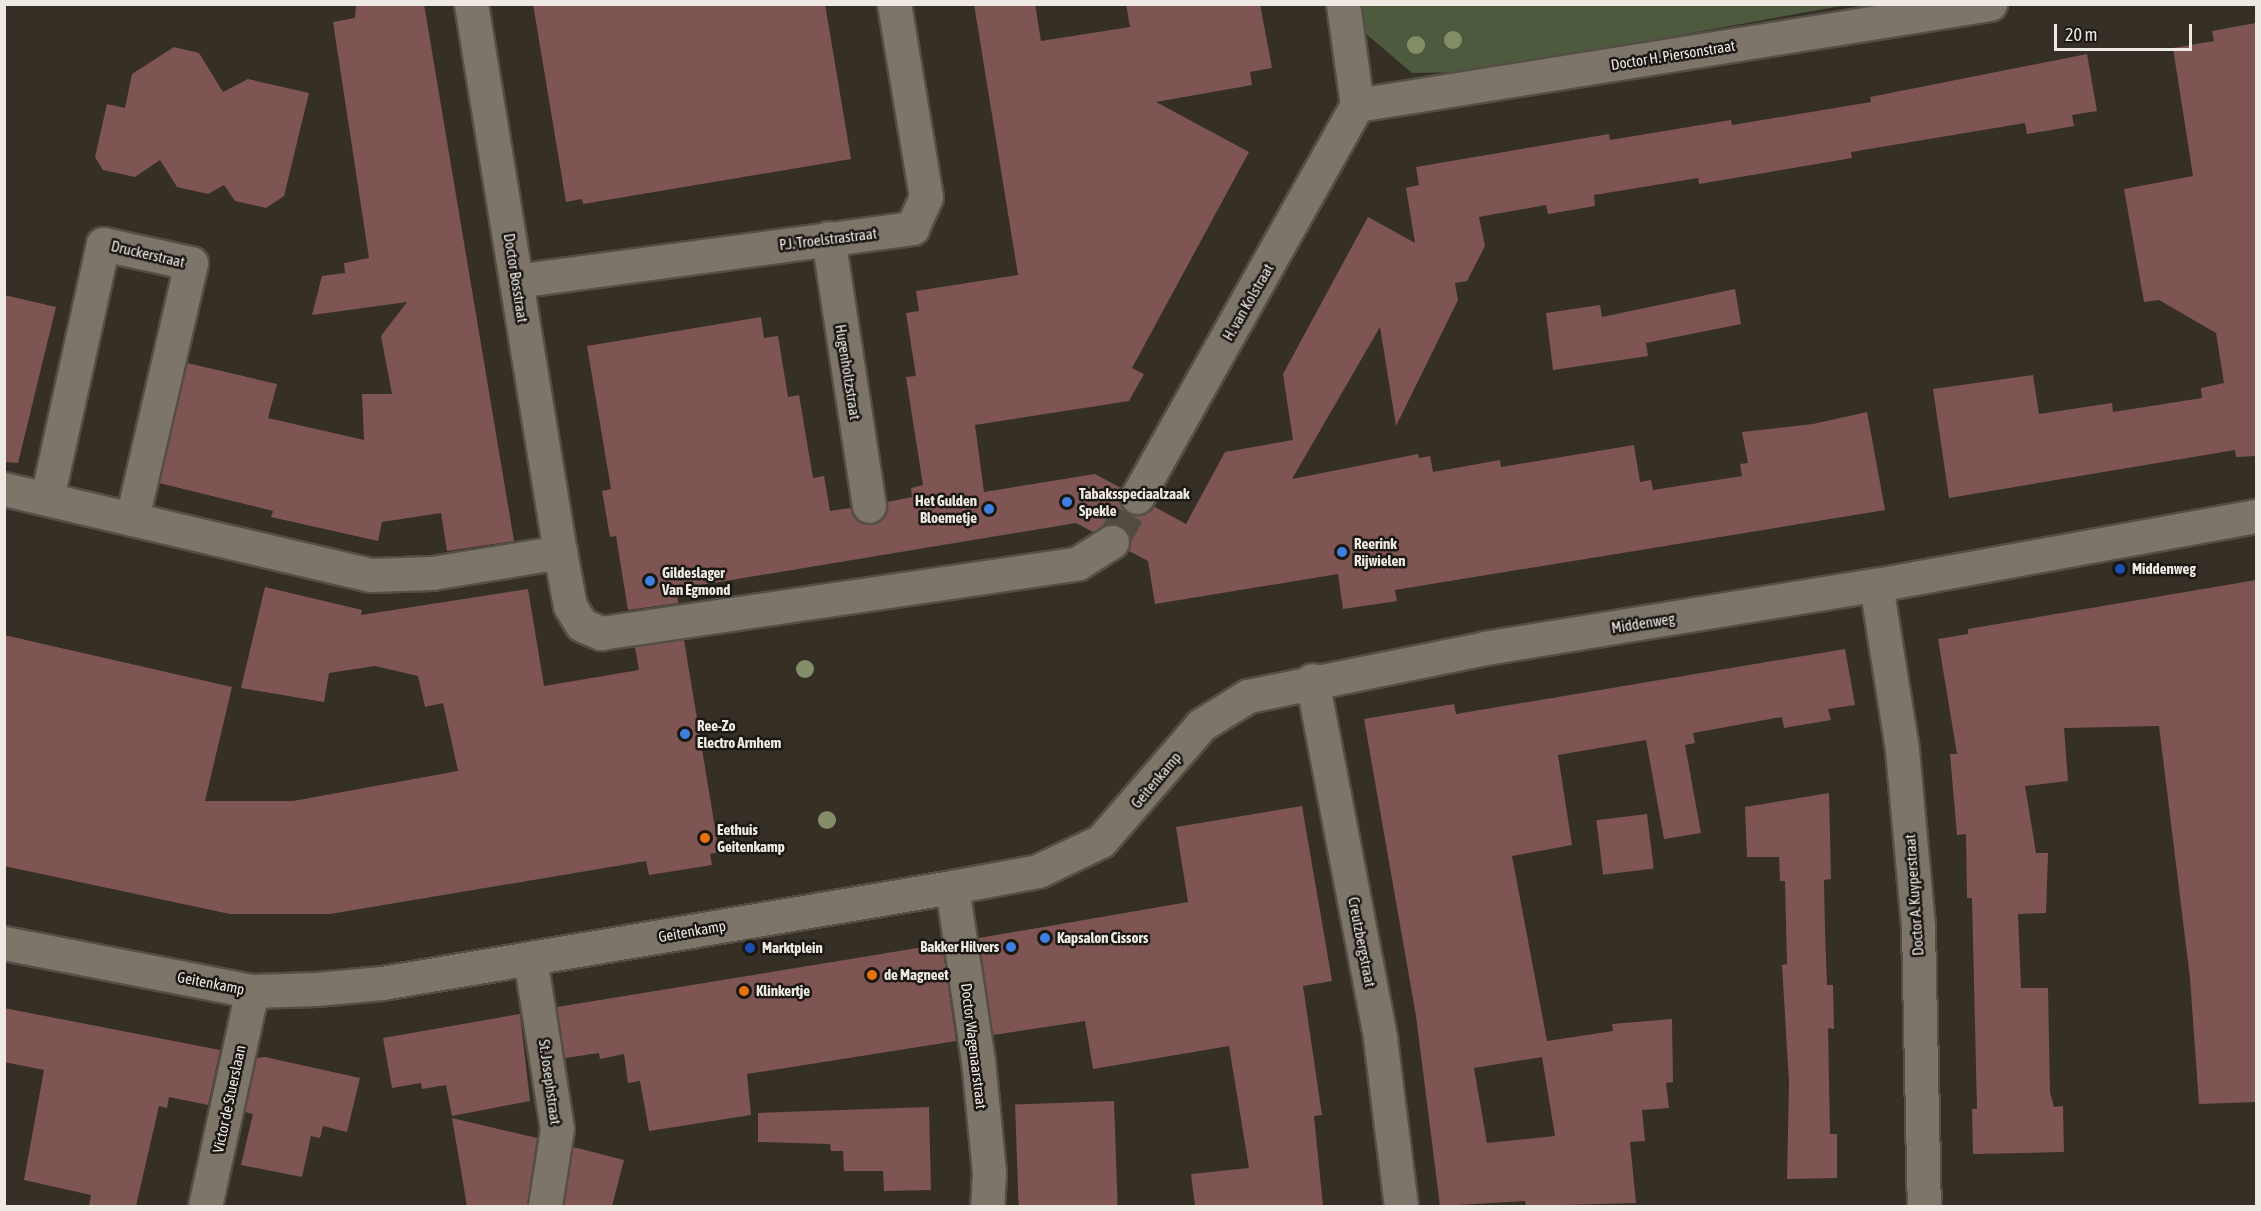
<!DOCTYPE html>
<style>
body{margin:0}
#map{position:relative;width:2261px;height:1211px;overflow:hidden;background:#362f26;font-family:"Asap Condensed",sans-serif}
div>[style]{position:absolute}
[style*='--x']{left:calc(var(--x)*1px);top:calc(var(--y)*1px);width:calc(var(--w)*1px);rotate:calc(var(--a)*1deg)}
.green>*{inset:0;background:#4e5a3e}
.building>*{inset:0;background:#7e5553;transform-origin:0 0}
.minor-tunnel>*{height:33px;margin-top:-16.5px;transform-origin:0;background:repeating-linear-gradient(90deg,#524b42 0 33px,transparent 0 49px)}
.roads{filter:drop-shadow(2px 0 #544e45) drop-shadow(-2px 0 #544e45) drop-shadow(0 2px #544e45) drop-shadow(0 -2px #544e45)}
.minor>*{height:33px;margin:-16.5px;padding:0 16.5px;transform-origin:16.5px;border-radius:16.5px;background:#7d756a}
.trees>*{width:18px;height:18px;margin:-9px;border-radius:50%;background:#848f6a}
.dots>*{width:16px;height:16px;translate:-50% -50%;box-sizing:border-box;border:3px solid #1b1814;border-radius:50%}
span{translate:-50% -50%;white-space:nowrap;text-align:center;line-height:1.15;-webkit-text-stroke:5px #1b1814;paint-order:stroke}
.street-label{font-size:15px;color:#eee9e3}
.poi-label{font-size:15px;color:#eee9e3;font-weight:700}
.left{translate:0 -50%;text-align:left}
.right{translate:-100% -50%;text-align:right}
.frame{position:absolute;inset:0;border:6px solid #eee9e3;pointer-events:none}
.scale{position:absolute;left:2054px;top:24px;width:138px;height:27px;box-sizing:border-box;border:3px solid #eee9e3;border-top:0;padding-left:8px;font-size:18px;line-height:21px;white-space:nowrap;color:#eee9e3;-webkit-text-stroke:4px #1b1814;paint-order:stroke}
</style>
<div id="map">
<div class="green">
<div style="clip-path:polygon(1360px 5px,1846px 5px,1475px 72px,1412px 73px,1365px 33px)"></div>
</div>
<div class="building">
<div style="clip-path:polygon(356px 4px,424px 4px,514px 541px,447px 551px,441px 513px,382px 522px,378px 541px,271px 517px,273px 511px,159px 483px,187px 363px,277px 384px,268px 418px,364px 440px,362px 394px,392px 394px,381px 336px,407px 302px,312px 315px,322px 276px,345px 273px,344px 263px,369px 258px,333px 22px,355px 18px)"></div>
<div style="clip-path:polygon(533px 4px,825px 4px,851px 159px,583px 204px,582px 199px,566px 202px)"></div>
<div style="clip-path:polygon(974px 4px,1035px 4px,1041px 41px,1130px 27px,1126px 4px,1260px 4px,1272px 68px,1250px 72px,1252px 85px,1156px 102px,1249px 152px,1132px 368px,1144px 374px,1129px 401px,975px 425px,984px 492px,1095px 474px,1121px 488px,1121px 506px,1128px 514px,1146px 513px,1153px 506px,1186px 524px,1225px 452px,1293px 440px,1283px 374px,1368px 217px,1415px 243px,1406px 188px,1419px 185px,1416px 167px,1609px 134px,1610px 140px,1731px 120px,1732px 125px,1871px 102px,1870px 97px,2087px 54px,2097px 111px,2072px 115px,2074px 126px,2051px 130px,2027px 134px,2025px 123px,1851px 152px,1852px 158px,1699px 184px,1698px 178px,1594px 195px,1595px 206px,1572px 210px,1548px 214px,1546px 205px,1479px 217px,1485px 246px,1467px 281px,1455px 283px,1458px 300px,1396px 426px,1380px 327px,1292px 479px,1418px 454px,1419px 458px,1430px 456px,1433px 472px,1500px 460px,1501px 467px,1634px 445px,1640px 482px,1651px 480px,1653px 490px,1742px 476px,1740px 464px,1748px 463px,1742px 432px,1813px 424px,1867px 412px,1885px 510px,1395px 590px,1397px 601px,1343px 609px,1338px 574px,1155px 604px,1148px 561px,1129px 551px,1128px 532px,1112px 523px,1093px 532px,1076px 523px,677px 589px,678px 603px,628px 610px,616px 536px,610px 537px,602px 491px,611px 489px,587px 346px,761px 317px,764px 338px,778px 336px,788px 397px,799px 395px,813px 478px,824px 476px,830px 511px,850px 508px,855px 518px,872px 524px,886px 513px,887px 502px,912px 497px,911px 488px,923px 485px,906px 377px,916px 376px,906px 313px,919px 311px,916px 291px,1018px 275px)"></div>
<div style="clip-path:polygon(2256px 23px,2256px 456px,2236px 457px,2235px 450px,1949px 498px,1933px 389px,2033px 375px,2039px 414px,2112px 403px,2113px 412px,2202px 398px,2201px 388px,2224px 383px,2216px 333px,2159px 300px,2144px 302px,2124px 189px,2193px 176px,2173px 48px,2214px 41px,2212px 31px)"></div>
<div style="clip-path:polygon(174px 47px,199px 53px,223px 92px,248px 79px,309px 93px,284px 196px,266px 208px,235px 201px,224px 185px,208px 194px,177px 187px,160px 160px,135px 177px,103px 170px,95px 157px,107px 104px,125px 108px,132px 74px)"></div>
<div style="clip-path:polygon(1735px 289px,1741px 324px,1646px 343px,1648px 356px,1553px 370px,1546px 313px,1600px 305px,1602px 317px)"></div>
<div style="clip-path:polygon(4px 295px,56px 307px,18px 463px,4px 462px)"></div>
<div style="clip-path:polygon(2256px 580px,2256px 1102px,2199px 1104px,2190px 978px,2159px 726px,2064px 728px,2068px 781px,2025px 786px,2036px 853px,2048px 853px,2046px 913px,2018px 914px,2021px 988px,2048px 988px,2050px 1092px,2054px 1107px,2063px 1106px,2064px 1152px,1973px 1154px,1972px 1109px,1977px 1109px,1972px 898px,1967px 898px,1966px 834px,1957px 835px,1950px 754px,1957px 754px,1938px 639px,1968px 634px,1968px 629px)"></div>
<div style="clip-path:polygon(265px 587px,362px 610px,361px 615px,528px 589px,544px 686px,639px 670px,635px 647px,684px 640px,719px 852px,710px 854px,712px 865px,649px 875px,646px 861px,330px 914px,230px 914px,4px 866px,4px 635px,232px 687px,205px 801px,293px 801px,458px 771px,443px 703px,425px 707px,418px 676px,375px 666px,329px 673px,324px 702px,241px 688px)"></div>
<div style="clip-path:polygon(evenodd,1845px 649px,1855px 705px,1828px 709px,1831px 720px,1784px 728px,1782px 717px,1693px 733px,1695px 743px,1685px 745px,1701px 833px,1664px 839px,1646px 740px,1558px 755px,1572px 845px,1512px 856px,1547px 1041px,1613px 1031px,1612px 1024px,1672px 1019px,1673px 1082px,1666px 1083px,1669px 1108px,1642px 1110px,1645px 1141px,1630px 1142px,1636px 1203px,1526px 1206px,1525px 1201px,1440px 1206px,1416px 1016px,1364px 719px,1454px 704px,1456px 714px,1845px 649px,1542px 1057px,1555px 1136px,1487px 1143px,1474px 1068px,1542px 1057px)"></div>
<div style="clip-path:polygon(1829px 793px,1831px 879px,1824px 880px,1825px 932px,1827px 985px,1833px 985px,1834px 1029px,1828px 1028px,1830px 1134px,1837px 1134px,1837px 1178px,1787px 1179px,1789px 1082px,1782px 965px,1787px 964px,1785px 881px,1780px 881px,1779px 857px,1747px 857px,1745px 807px)"></div>
<div style="clip-path:polygon(1302px 806px,1332px 981px,1303px 986px,1322px 1115px,1314px 1116px,1323px 1206px,1195px 1206px,1191px 1174px,1249px 1168px,1229px 1046px,1093px 1069px,1085px 1021px,993px 1035px,979px 938px,1188px 902px,1176px 827px)"></div>
<div style="left:1647px;top:814px;width:55px;height:51px;rotate:83deg"></div>
<div style="clip-path:polygon(942px 944px,956px 1041px,747px 1074px,751px 1115px,649px 1131px,640px 1081px,628px 1083px,624px 1054px,600px 1059px,599px 1053px,565px 1058px,557px 1007px)"></div>
<div style="clip-path:polygon(4px 1008px,220px 1050px,208px 1105px,169px 1097px,167px 1108px,159px 1106px,136px 1206px,89px 1206px,91px 1195px,24px 1180px,44px 1070px,4px 1062px)"></div>
<div style="clip-path:polygon(520px 1014px,530px 1101px,452px 1116px,446px 1085px,422px 1089px,421px 1083px,392px 1088px,383px 1038px)"></div>
<div style="clip-path:polygon(265px 1057px,360px 1078px,347px 1132px,323px 1126px,320px 1138px,311px 1136px,302px 1177px,241px 1165px,253px 1114px,245px 1112px,257px 1058px)"></div>
<div style="left:1114px;top:1101px;width:105px;height:99px;rotate:88deg"></div>
<div style="clip-path:polygon(929px 1107px,931px 1190px,884px 1191px,883px 1171px,844px 1171px,843px 1151px,831px 1151px,830px 1144px,758px 1142px,758px 1113px)"></div>
<div style="clip-path:polygon(452px 1118px,537px 1138px,527px 1206px,467px 1206px)"></div>
<div style="clip-path:polygon(573px 1147px,624px 1160px,612px 1206px,564px 1206px)"></div>
</div>
<div class="minor-tunnel">
<div style="--x:1112;--y:542;--w:51;--a:-60.9"></div>
</div>
<div class="roads">
<div class="minor">
<div style="--x:471;--y:4;--w:555;--a:80.78"></div>
<div style="--x:560;--y:552;--w:55;--a:79.5"></div>
<div style="--x:570;--y:606;--w:22;--a:58"></div>
<div style="--x:582;--y:625;--w:21;--a:23"></div>
<div style="--x:601;--y:633;--w:482;--a:-8.3"></div>
<div style="--x:1078;--y:563;--w:40;--a:-32"></div>
<div style="--x:1343;--y:4;--w:102;--a:82.1"></div>
<div style="--x:1357;--y:105;--w:641;--a:-9.07"></div>
<div style="--x:828;--y:238;--w:271;--a:81.3"></div>
<div style="--x:516;--y:281;--w:400;--a:-7.6"></div>
<div style="--x:912;--y:228;--w:34;--a:-66"></div>
<div style="--x:926;--y:197;--w:196;--a:-99.4"></div>
<div style="--x:4;--y:489;--w:377;--a:13.2"></div>
<div style="--x:371;--y:575;--w:61;--a:-1.9"></div>
<div style="--x:432;--y:573;--w:130;--a:-9.3"></div>
<div style="--x:1137;--y:497;--w:450;--a:-60.7"></div>
<div style="--x:47;--y:498;--w:260;--a:-77.6"></div>
<div style="--x:103;--y:244;--w:90;--a:12.2"></div>
<div style="--x:191;--y:263;--w:263;--a:103"></div>
<div style="--x:1876;--y:585;--w:167;--a:81"></div>
<div style="--x:1902;--y:750;--w:178;--a:84.8"></div>
<div style="--x:1918;--y:927;--w:279;--a:88.8"></div>
<div style="--x:1312;--y:680;--w:364;--a:79.2"></div>
<div style="--x:1380;--y:1038;--w:169;--a:82.9"></div>
<div style="--x:952;--y:887;--w:175;--a:81.5"></div>
<div style="--x:978;--y:1060;--w:114;--a:84.4"></div>
<div style="--x:989;--y:1173;--w:33;--a:93"></div>
<div style="--x:4;--y:943;--w:253;--a:11"></div>
<div style="--x:252;--y:991;--w:64;--a:-1.8"></div>
<div style="--x:316;--y:989;--w:66;--a:-5.2"></div>
<div style="--x:382;--y:983;--w:578;--a:-9.56"></div>
<div style="--x:952;--y:887;--w:87;--a:-10.5"></div>
<div style="--x:1038;--y:871;--w:70;--a:-25.5"></div>
<div style="--x:1101;--y:841;--w:153;--a:-49.2"></div>
<div style="--x:1201;--y:725;--w:55;--a:-31.7"></div>
<div style="--x:1248;--y:696;--w:242;--a:-11.4"></div>
<div style="--x:1485;--y:648;--w:396;--a:-9.2"></div>
<div style="--x:1876;--y:585;--w:386;--a:-10.3"></div>
<div style="--x:530;--y:958;--w:173;--a:81"></div>
<div style="--x:557;--y:1129;--w:78;--a:98.9"></div>
<div style="--x:205;--y:1206;--w:220;--a:-77.7"></div>
</div>
</div>
<div class="trees">
<div style="left:1453px;top:40px"></div>
<div style="left:1416px;top:45px"></div>
<div style="left:805px;top:669px"></div>
<div style="left:827px;top:820px"></div>
</div>
<div class="dots">
<div style="left:1067px;top:502px;background:#3f7fe0"></div>
<div style="left:989px;top:509px;background:#3f7fe0"></div>
<div style="left:1342px;top:552px;background:#3f7fe0"></div>
<div style="left:2120px;top:569px;background:#1a4fb4"></div>
<div style="left:650px;top:581px;background:#3f7fe0"></div>
<div style="left:685px;top:734px;background:#3f7fe0"></div>
<div style="left:705px;top:838px;background:#e8710a"></div>
<div style="left:1045px;top:938px;background:#3f7fe0"></div>
<div style="left:1011px;top:947px;background:#3f7fe0"></div>
<div style="left:750px;top:948px;background:#1a4fb4"></div>
<div style="left:872px;top:975px;background:#e8710a"></div>
<div style="left:744px;top:991px;background:#e8710a"></div>
</div>
<div class="street-label">
<span style="left:1673px;top:55px;rotate:-9deg">Doctor H. Piersonstraat</span>
<span style="left:828px;top:239px;rotate:-7deg">P.J. Troelstrastraat</span>
<span style="left:148px;top:254px;rotate:13deg">Druckerstraat</span>
<span style="left:516px;top:278px;rotate:81deg">Doctor Bosstraat</span>
<span style="left:1248px;top:302px;rotate:-60deg">H. van Kolstraat</span>
<span style="left:848px;top:372px;rotate:81deg">Hugenholtzstraat</span>
<span style="left:1643px;top:623px;rotate:-9deg">Middenweg</span>
<span style="left:1156px;top:780px;rotate:-50deg">Geitenkamp</span>
<span style="left:1914px;top:895px;rotate:-94deg">Doctor A. Kuyperstraat</span>
<span style="left:692px;top:931px;rotate:-10deg">Geitenkamp</span>
<span style="left:1362px;top:942px;rotate:79deg">Creutzbergstraat</span>
<span style="left:211px;top:983px;rotate:11deg">Geitenkamp</span>
<span style="left:974px;top:1046px;rotate:83deg">Doctor Wagenaarstraat</span>
<span style="left:550px;top:1082px;rotate:82deg">St. Josephstraat</span>
<span style="left:229px;top:1099px;rotate:-78deg">Victor de Stuerslaan</span>
</div>
<div class="poi-label">
<span class="left" style="left:1079px;top:502px">Tabaksspeciaalzaak<br>Spekle</span>
<span class="right" style="left:977px;top:509px">Het Gulden<br>Bloemetje</span>
<span class="left" style="left:1354px;top:552px">Reerink<br>Rijwielen</span>
<span class="left" style="left:2132px;top:569px">Middenweg</span>
<span class="left" style="left:662px;top:581px">Gildeslager<br>Van Egmond</span>
<span class="left" style="left:697px;top:734px">Ree-Zo<br>Electro Arnhem</span>
<span class="left" style="left:717px;top:838px">Eethuis<br>Geitenkamp</span>
<span class="left" style="left:1057px;top:938px">Kapsalon Cissors</span>
<span class="right" style="left:999px;top:947px">Bakker Hilvers</span>
<span class="left" style="left:762px;top:948px">Marktplein</span>
<span class="left" style="left:884px;top:975px">de Magneet</span>
<span class="left" style="left:756px;top:991px">Klinkertje</span>
</div>
<div class="frame"></div>
<div class="scale">20 m</div>
</div>
